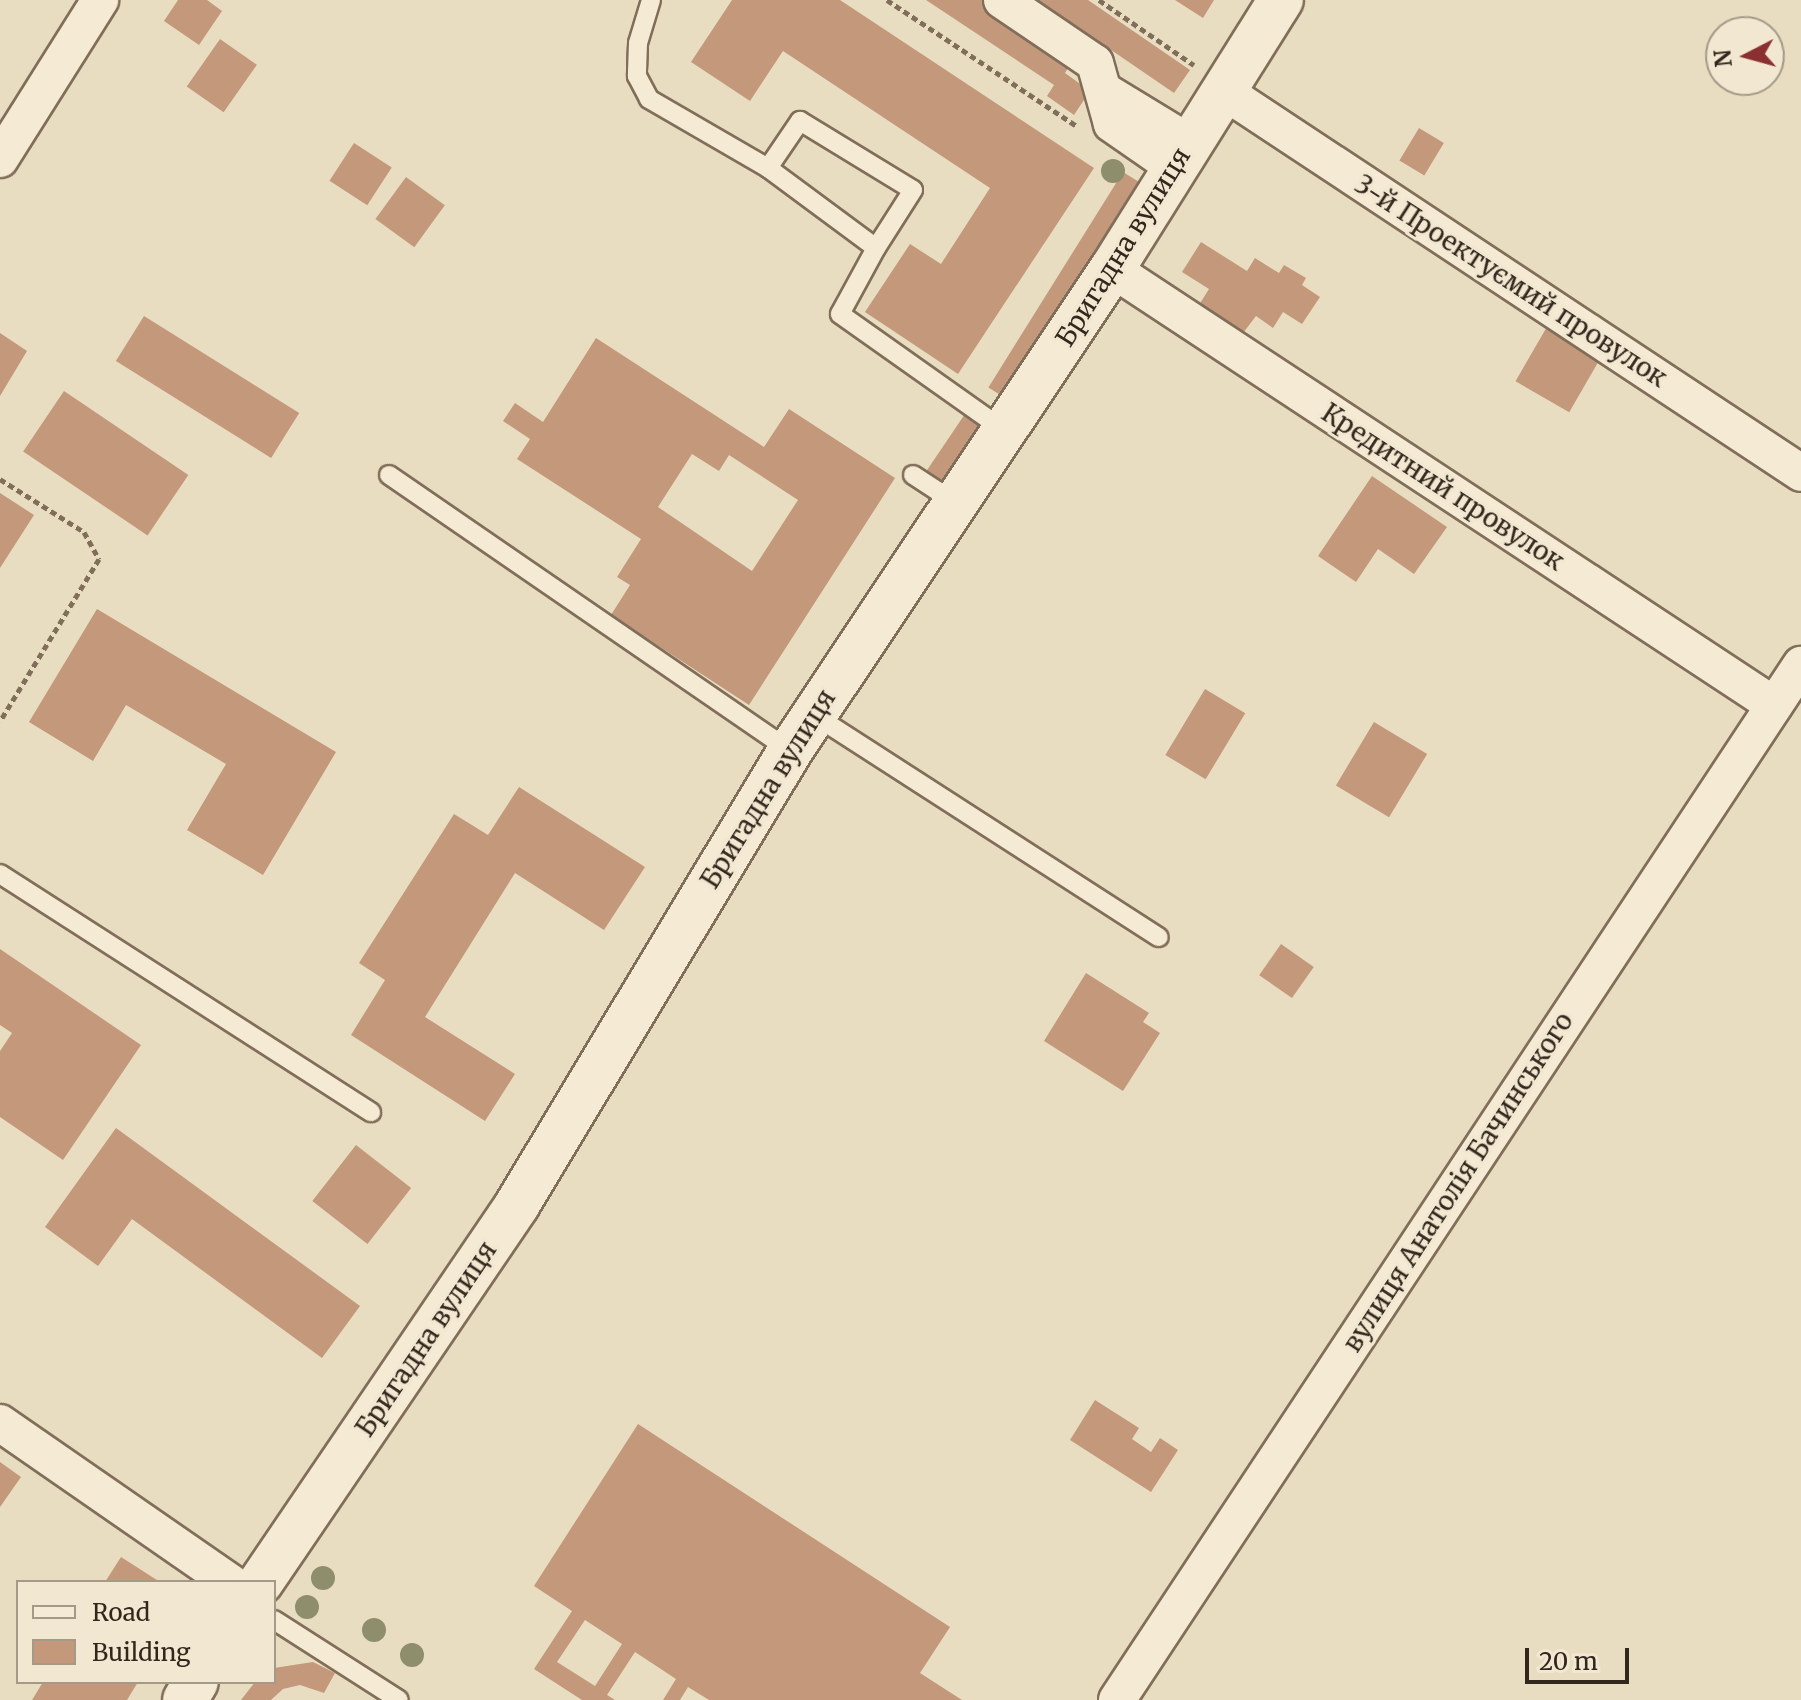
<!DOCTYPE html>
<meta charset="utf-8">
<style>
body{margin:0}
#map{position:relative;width:1801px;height:1700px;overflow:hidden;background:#e9ddc1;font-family:Merriweather,serif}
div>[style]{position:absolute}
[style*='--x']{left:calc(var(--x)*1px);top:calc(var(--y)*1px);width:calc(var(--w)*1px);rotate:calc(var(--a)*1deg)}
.building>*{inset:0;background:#c4987a;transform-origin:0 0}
.path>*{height:5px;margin-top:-2.5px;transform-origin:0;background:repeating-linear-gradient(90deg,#816e5a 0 6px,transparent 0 10px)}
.roads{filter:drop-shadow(2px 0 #816e5a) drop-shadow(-2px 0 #816e5a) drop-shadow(0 2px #816e5a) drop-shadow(0 -2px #816e5a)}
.lane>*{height:18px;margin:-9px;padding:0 9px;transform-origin:9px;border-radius:9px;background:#f5ead3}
.street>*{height:36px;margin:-18px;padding:0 18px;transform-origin:18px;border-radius:18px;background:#f5ead3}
.secondary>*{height:44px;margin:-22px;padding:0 22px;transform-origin:22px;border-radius:22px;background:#f5ead3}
.trees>*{width:24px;height:24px;margin:-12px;border-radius:50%;background:#8e8e6c}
span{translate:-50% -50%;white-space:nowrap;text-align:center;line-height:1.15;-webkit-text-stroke:6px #f2e7d0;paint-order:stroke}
.street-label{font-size:26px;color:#32271d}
.legend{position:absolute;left:16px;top:1580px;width:260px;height:104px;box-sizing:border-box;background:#f2e7d0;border:2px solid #a59a88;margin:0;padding:10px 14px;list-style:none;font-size:24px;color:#32271d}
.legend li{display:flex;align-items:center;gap:16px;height:40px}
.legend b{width:40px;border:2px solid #a59a88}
.north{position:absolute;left:1705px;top:16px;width:80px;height:80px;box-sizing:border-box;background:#f2e7d0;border:2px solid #a59a88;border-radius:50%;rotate:264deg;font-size:22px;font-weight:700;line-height:32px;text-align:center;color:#32271d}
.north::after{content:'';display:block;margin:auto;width:28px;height:36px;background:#8b3032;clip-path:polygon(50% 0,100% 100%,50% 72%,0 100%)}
.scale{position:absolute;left:1525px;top:1648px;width:104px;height:36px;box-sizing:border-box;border:4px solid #32271d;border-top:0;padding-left:10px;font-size:24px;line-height:28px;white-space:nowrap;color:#32271d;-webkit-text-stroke:6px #f2e7d0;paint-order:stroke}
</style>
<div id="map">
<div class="building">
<div style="clip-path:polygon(178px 0,207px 0,222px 11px,199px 45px,164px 21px)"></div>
<div style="clip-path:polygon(732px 0,840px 0,1094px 168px,958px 374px,865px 312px,910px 244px,941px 264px,990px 188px,783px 51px,750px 101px,691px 62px)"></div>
<div style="clip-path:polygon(926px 0,982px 0,1073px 60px,1065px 73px,1090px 91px,1074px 115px,1047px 96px,1054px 85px)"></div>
<div style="clip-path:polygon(1038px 0,1088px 0,1190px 70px,1174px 93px)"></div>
<div style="clip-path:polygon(1175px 0,1214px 0,1203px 18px)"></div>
<div style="left:220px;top:39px;width:45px;height:58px;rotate:35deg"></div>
<div style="left:1419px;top:128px;width:29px;height:38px;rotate:31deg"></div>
<div style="left:354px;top:143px;width:45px;height:45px;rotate:33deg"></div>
<div style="left:1123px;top:172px;width:28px;height:254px;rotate:32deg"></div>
<div style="left:406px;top:177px;width:48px;height:52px;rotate:36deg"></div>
<div style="clip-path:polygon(1201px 242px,1247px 271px,1255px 258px,1279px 273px,1284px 265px,1306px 278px,1302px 285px,1320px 297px,1302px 324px,1283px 312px,1273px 328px,1256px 316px,1237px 341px,1194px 313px,1209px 289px,1182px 272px)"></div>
<div style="left:144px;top:316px;width:183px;height:53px;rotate:32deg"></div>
<div style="left:1548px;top:325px;width:62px;height:65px;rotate:30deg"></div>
<div style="clip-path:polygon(0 333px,27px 351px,0 396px)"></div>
<div style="clip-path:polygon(evenodd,596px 338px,764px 447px,789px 409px,895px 478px,749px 705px,611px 615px,630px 585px,617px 577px,641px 539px,517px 459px,530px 439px,503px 421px,515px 403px,543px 422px,596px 338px,692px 454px,719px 471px,729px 455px,798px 500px,752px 571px,658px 507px,692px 454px)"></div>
<div style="left:64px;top:391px;width:150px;height:73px;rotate:34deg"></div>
<div style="left:969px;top:408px;width:29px;height:77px;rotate:34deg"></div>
<div style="clip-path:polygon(1372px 476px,1447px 527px,1414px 574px,1378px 549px,1356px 582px,1318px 556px)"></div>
<div style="clip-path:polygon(0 493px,34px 515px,0 568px)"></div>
<div style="clip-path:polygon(97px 609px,336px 752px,263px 875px,187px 830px,226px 764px,126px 705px,93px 761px,29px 722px)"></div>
<div style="left:1205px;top:689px;width:47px;height:77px;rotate:31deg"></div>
<div style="left:1374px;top:722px;width:62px;height:74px;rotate:31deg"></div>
<div style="clip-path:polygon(519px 787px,645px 867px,604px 930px,515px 873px,425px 1017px,515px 1074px,485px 1121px,351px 1035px,385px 980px,359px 963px,454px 814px,488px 835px)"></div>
<div style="left:1281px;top:944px;width:40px;height:38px;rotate:35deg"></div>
<div style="clip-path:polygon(0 949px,141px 1045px,63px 1160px,0 1117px,0 1051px,12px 1033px,0 1025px)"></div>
<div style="clip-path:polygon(1086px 973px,1149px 1013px,1143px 1022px,1160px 1033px,1123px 1091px,1044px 1041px)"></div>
<div style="clip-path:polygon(116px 1128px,360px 1306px,322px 1358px,132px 1219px,98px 1266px,45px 1227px)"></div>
<div style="left:356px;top:1145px;width:70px;height:71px;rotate:38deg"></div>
<div style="clip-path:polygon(1095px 1400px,1139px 1428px,1132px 1439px,1151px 1452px,1160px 1438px,1178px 1450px,1151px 1492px,1070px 1440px)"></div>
<div style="clip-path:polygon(evenodd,638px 1424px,950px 1627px,920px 1673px,962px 1700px,709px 1700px,688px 1687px,680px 1700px,663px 1700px,676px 1679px,635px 1652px,607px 1695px,615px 1700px,582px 1700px,534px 1669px,572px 1611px,534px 1586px,638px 1424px,585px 1620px,622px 1644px,595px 1686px,557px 1662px,585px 1620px)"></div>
<div style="clip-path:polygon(0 1462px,21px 1477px,0 1507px)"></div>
<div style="clip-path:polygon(121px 1557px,160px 1582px,105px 1582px)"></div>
<div style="clip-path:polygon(313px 1662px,335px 1673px,324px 1693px,300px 1685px,283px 1689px,271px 1700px,241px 1700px,255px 1682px,274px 1682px,274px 1668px)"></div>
<div style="clip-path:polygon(43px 1682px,138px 1682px,127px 1700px,32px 1700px)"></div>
</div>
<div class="path">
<div style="--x:887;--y:0;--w:228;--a:33.6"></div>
<div style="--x:1099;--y:0;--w:115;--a:34.4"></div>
<div style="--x:0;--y:479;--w:99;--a:32.2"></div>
<div style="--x:84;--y:532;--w:31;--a:61"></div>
<div style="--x:99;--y:559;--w:190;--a:121.4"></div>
</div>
<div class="roads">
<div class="lane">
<div style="--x:651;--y:0;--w:45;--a:106.8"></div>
<div style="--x:638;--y:43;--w:33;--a:92"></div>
<div style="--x:637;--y:76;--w:26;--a:62"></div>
<div style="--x:649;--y:99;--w:138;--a:30.1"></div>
<div style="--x:768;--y:168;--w:134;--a:36.5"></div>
<div style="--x:876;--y:248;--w:75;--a:118.6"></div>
<div style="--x:840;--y:314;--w:202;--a:35.3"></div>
<div style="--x:768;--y:168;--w:57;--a:-55.8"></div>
<div style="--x:800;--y:121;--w:132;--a:31.4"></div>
<div style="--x:913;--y:190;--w:69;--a:122.5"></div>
<div style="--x:389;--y:475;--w:487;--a:34.5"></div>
<div style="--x:913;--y:475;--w:51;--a:33.1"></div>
<div style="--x:814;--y:715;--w:410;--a:32.8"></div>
<div style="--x:0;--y:874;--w:441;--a:32.7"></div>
<div style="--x:274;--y:1620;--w:148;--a:32.6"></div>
</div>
<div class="street">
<div style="--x:1002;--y:0;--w:112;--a:34.1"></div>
<div style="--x:1095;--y:63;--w:63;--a:74.4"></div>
<div style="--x:1112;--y:124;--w:75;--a:34.7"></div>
<div style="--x:1222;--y:90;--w:694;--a:33.48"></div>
<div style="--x:1106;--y:92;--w:98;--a:31.3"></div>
<div style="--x:0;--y:159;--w:188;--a:-57.8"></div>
<div style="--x:1112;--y:269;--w:793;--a:33.37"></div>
<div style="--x:0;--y:1423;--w:280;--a:34.7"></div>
<div style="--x:1117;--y:1700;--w:1241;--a:-56.54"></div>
</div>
<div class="secondary">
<div style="--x:261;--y:1582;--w:456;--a:-55.8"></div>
<div style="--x:517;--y:1205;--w:530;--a:-58.98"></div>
<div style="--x:790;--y:751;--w:580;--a:-56.26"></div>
<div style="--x:1112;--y:269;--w:318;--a:-57.9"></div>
<div style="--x:185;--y:1700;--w:21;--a:-59"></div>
</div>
</div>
<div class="trees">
<div style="left:1113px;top:171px"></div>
<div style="left:323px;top:1578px"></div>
<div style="left:307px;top:1607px"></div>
<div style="left:374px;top:1630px"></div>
<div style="left:412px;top:1655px"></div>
</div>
<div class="street-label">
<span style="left:1123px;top:247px;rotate:-58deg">Бригадна вулиця</span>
<span style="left:1511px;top:281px;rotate:33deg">3-й Проектуємий провулок</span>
<span style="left:1443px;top:487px;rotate:33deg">Кредитний провулок</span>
<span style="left:768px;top:789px;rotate:-58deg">Бригадна вулиця</span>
<span style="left:1458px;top:1182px;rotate:-57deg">вулиця Анатолія Бачинського</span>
<span style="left:426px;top:1339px;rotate:-56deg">Бригадна вулиця</span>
</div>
<ul class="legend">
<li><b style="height:10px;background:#f5ead3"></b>Road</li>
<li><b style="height:22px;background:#c4987a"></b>Building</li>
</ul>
<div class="north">N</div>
<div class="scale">20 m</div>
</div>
